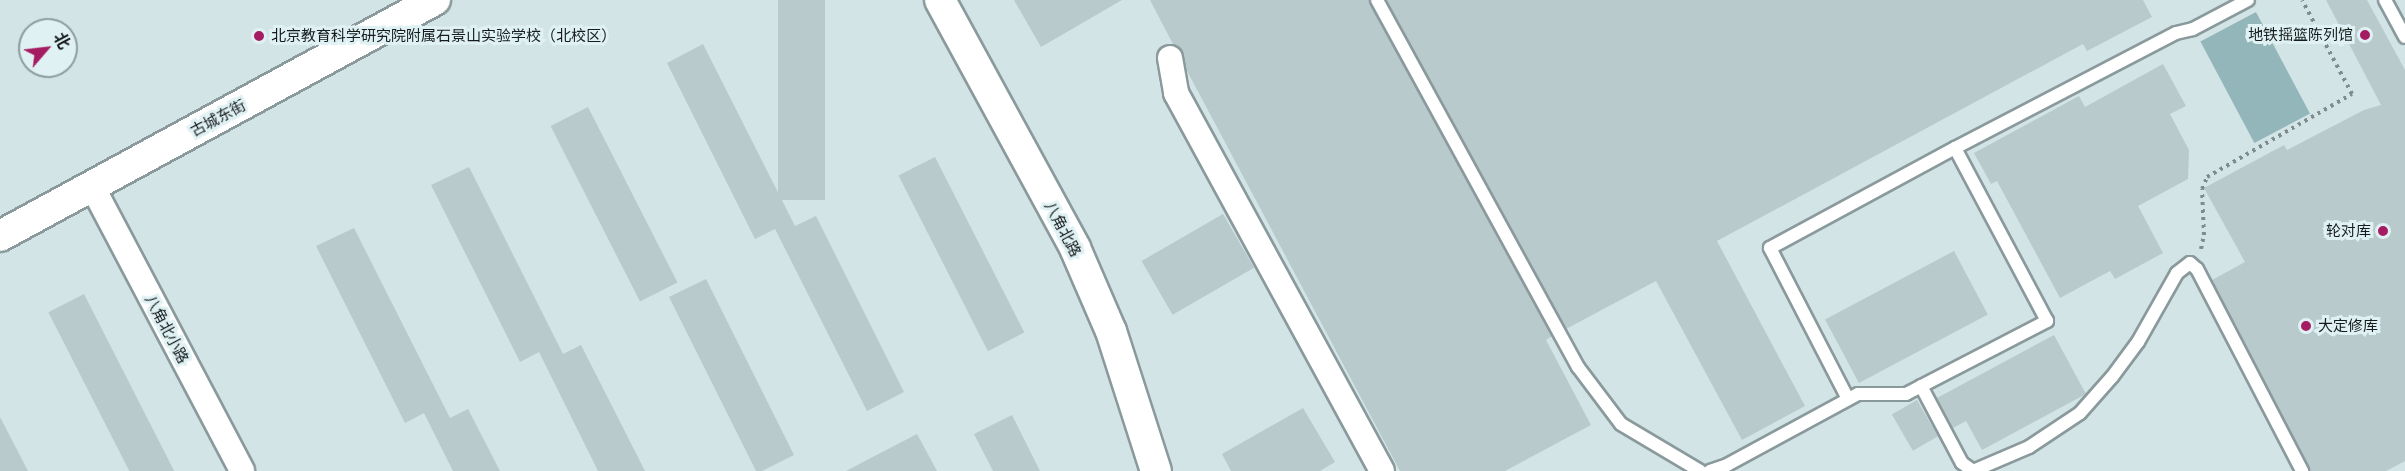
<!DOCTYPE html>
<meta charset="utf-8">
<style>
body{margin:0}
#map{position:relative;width:2405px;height:471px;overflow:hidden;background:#d2e4e6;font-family:Lato,"Noto Sans SC",sans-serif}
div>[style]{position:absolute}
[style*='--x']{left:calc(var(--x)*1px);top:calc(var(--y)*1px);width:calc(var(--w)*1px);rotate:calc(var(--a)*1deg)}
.green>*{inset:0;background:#93b6bb;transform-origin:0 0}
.building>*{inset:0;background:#b9cacc;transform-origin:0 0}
.path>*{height:4px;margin-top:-2px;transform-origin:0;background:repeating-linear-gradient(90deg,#7f8c8d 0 3px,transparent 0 7.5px)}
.roads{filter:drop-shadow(2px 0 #8a9a9c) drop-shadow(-2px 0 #8a9a9c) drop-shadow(0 2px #8a9a9c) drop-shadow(0 -2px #8a9a9c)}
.service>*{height:12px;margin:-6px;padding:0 6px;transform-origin:6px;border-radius:6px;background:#fff}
.minor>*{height:24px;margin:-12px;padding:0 12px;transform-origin:12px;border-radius:12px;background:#fff}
.tertiary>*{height:30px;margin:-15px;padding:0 15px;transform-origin:15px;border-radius:15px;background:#fff}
.dots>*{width:16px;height:16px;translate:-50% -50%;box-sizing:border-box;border:3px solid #e0f1f3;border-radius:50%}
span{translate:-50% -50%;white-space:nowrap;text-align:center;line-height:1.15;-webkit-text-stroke:6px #e0f1f3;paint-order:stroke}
.poi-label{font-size:15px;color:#161c1d}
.right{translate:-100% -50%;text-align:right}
.left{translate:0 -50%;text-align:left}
.street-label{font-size:15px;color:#161c1d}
.north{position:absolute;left:18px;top:18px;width:60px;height:60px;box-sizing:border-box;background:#e0f1f3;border:2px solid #8f9c9d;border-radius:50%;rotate:62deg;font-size:16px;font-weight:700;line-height:24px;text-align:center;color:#161c1d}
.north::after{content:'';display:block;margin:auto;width:21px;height:27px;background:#a61c63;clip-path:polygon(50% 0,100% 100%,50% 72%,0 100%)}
</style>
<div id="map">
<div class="green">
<div style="left:2256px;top:12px;width:115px;height:63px;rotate:62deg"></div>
</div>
<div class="building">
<div style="left:778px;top:0;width:47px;height:200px"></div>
<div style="clip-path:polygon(1014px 0,1122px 0,1041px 47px)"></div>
<div style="clip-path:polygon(1150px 0,1369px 0,1552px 336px,1546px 340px,1591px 425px,1505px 471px,1400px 471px,1186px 69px,1181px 49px,1173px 44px)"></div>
<div style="clip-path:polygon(1386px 0,2143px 0,2152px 17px,2087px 51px,2083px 44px,1717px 241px,1805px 406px,1742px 440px,1656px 281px,1566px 329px)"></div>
<div style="clip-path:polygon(2326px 0,2367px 0,2405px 70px,2405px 461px,2386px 471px,2310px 471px,2212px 280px,2245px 262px,2204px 188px,2284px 145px,2287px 150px,2364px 110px,2381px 105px)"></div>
<div style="clip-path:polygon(703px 44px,795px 226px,816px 216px,904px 392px,867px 411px,775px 229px,755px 239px,667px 63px)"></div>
<div style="clip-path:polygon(2163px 64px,2186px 106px,2170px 114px,2189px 150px,2188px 179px,2138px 206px,2163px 253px,2115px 279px,2110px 271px,2060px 298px,1997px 181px,1991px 184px,1974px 153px,2079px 96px,2085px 107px)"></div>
<div style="left:588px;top:107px;width:197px;height:42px;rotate:63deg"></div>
<div style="left:935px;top:157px;width:197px;height:41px;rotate:63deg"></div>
<div style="clip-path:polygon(469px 167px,563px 354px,581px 345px,645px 471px,598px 471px,539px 352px,520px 362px,431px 185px)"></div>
<div style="left:1223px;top:214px;width:62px;height:94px;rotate:60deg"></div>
<div style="clip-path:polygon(354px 228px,450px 418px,468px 409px,500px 471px,453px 471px,424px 413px,405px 423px,316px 246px)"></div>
<div style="left:1954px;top:251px;width:72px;height:146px;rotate:62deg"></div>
<div style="clip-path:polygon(706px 279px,794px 455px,762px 471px,756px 471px,669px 297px)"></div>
<div style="left:84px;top:294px;width:199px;height:40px;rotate:63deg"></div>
<div style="clip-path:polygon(2054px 335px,2086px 394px,1982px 450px,1966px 421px,1953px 428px,1937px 398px)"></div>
<div style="left:1917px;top:400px;width:42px;height:29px;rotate:60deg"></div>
<div style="clip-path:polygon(1303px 408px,1335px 462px,1320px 471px,1231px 471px,1222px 454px)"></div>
<div style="clip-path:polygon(1012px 415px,1040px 471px,993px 471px,974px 434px)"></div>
<div style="clip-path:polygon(0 417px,28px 471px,0 471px)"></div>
<div style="clip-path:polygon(917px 434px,937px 471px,846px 471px)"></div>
</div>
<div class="path">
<div style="--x:2201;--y:249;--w:14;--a:-78"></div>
<div style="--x:2204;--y:235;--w:46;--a:-92.5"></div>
<div style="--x:2202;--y:189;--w:13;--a:-67"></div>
<div style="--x:2207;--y:177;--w:167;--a:-29.8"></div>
<div style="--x:2352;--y:94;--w:106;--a:-118"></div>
</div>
<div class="roads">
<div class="service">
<div style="--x:1377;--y:0;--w:418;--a:61.3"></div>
<div style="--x:1578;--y:367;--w:71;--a:53"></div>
<div style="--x:1621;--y:424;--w:92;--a:30.7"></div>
<div style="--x:2385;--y:0;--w:42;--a:61.6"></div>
<div style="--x:1921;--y:386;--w:87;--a:62"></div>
<div style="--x:1962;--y:463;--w:14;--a:36"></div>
<div style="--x:1973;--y:471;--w:61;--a:-23.2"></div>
<div style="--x:2029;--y:447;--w:61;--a:-33.7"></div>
<div style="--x:2080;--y:413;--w:48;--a:-48.4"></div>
<div style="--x:2112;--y:377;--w:44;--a:-53.4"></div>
<div style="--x:2138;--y:342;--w:79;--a:-60.5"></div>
<div style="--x:2177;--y:273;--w:16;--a:-38"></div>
<div style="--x:2190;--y:263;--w:9;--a:41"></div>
<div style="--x:2197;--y:269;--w:228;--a:62.5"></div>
<div style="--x:1848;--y:399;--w:170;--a:-117.3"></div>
<div style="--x:1770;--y:248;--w:210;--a:-28.4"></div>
<div style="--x:1710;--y:471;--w:18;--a:-19"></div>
<div style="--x:1727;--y:465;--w:149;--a:-28.5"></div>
<div style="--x:1858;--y:394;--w:48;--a:0"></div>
<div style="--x:1906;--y:394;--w:159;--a:-27.4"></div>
<div style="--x:2047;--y:321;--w:196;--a:-118"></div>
<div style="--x:1955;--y:148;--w:249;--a:-27.5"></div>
<div style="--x:2176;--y:33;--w:17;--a:-13"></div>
<div style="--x:2193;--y:29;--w:62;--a:-27.8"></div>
</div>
<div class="minor">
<div style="--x:1170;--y:58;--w:36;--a:80"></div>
<div style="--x:1176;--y:93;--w:430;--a:61.4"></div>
<div style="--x:92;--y:186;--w:322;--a:62.2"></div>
</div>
<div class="tertiary">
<div style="--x:940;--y:0;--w:282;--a:61.4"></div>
<div style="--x:1075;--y:248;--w:90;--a:66.6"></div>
<div style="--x:1111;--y:331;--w:147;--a:72.2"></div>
<div style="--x:0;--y:236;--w:495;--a:-28.5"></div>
</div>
</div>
<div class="dots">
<div style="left:2365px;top:35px;background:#a61c63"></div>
<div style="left:259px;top:36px;background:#a61c63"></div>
<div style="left:2383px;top:231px;background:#a61c63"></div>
<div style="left:2306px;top:326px;background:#a61c63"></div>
</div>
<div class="poi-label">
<span class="right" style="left:2353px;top:35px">地铁摇篮陈列馆</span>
<span class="left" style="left:271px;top:36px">北京教育科学研究院附属石景山实验学校（北校区）</span>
<span class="right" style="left:2371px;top:231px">轮对库</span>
<span class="left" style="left:2318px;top:326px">大定修库</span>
</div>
<div class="street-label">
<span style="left:218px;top:118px;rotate:-28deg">古城东街</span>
<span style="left:1063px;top:229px;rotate:62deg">八角北路</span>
<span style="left:167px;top:329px;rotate:62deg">八角北小路</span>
</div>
<div class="north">北</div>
</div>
